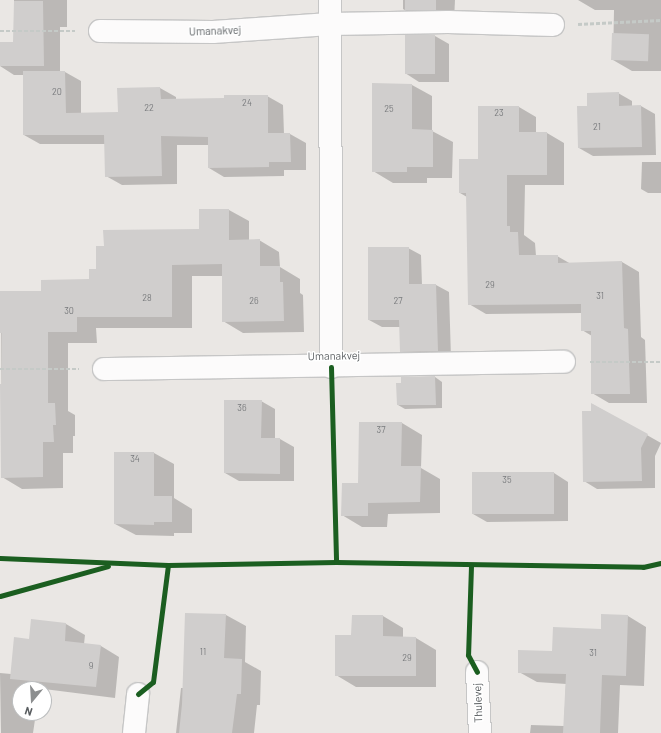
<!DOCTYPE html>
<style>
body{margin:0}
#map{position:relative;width:661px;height:733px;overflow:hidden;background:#eae7e4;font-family:Barlow,sans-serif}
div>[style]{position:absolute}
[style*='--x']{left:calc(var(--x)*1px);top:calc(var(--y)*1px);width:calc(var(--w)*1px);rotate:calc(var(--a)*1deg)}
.shadow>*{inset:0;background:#0003}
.building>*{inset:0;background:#d0cecd;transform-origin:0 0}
.path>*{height:2.5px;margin-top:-1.25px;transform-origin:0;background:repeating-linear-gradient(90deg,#c5cac7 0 4px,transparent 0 6px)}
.roads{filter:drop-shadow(1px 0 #c6c6c6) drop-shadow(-1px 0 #c6c6c6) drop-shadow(0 1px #c6c6c6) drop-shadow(0 -1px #c6c6c6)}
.minor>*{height:22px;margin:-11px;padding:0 11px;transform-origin:11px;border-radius:11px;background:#fcfbfb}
.cycleway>*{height:5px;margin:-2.5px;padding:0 2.5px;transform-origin:2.5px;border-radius:2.5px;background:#1b5e20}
span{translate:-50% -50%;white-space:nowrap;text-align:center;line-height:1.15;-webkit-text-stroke:3px #fff;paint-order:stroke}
.number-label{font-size:9px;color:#797b7d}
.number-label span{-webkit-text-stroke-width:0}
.street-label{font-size:11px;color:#5a5e61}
.north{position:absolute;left:12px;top:681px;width:40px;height:40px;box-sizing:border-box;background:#fff;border:1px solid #bdbfc0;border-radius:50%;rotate:198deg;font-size:11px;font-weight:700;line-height:16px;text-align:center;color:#5a5e61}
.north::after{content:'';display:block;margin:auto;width:14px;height:18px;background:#8c8e8f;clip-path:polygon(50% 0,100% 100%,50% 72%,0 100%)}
</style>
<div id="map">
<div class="shadow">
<div style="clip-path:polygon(14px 0,67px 0,67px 27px,60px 27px,60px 72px,65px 72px,81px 81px,81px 113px,119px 113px,118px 89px,160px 88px,176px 97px,176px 100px,225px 99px,267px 96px,283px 105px,284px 134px,290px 134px,306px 143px,306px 170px,284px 170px,284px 176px,224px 177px,209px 168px,209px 145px,177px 145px,177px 184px,122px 185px,106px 176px,105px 144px,40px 144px,24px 135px,24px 75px,14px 75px,0 66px,0 43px,14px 43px)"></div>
<div style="clip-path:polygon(403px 0,455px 0,454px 20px,422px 20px,403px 9px)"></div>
<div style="clip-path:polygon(578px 0,661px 0,661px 71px,632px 71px,613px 60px,614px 10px,595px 10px)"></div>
<div style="clip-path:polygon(435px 36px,449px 44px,449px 82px,419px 82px,405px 73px)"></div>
<div style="clip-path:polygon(412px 85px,432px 96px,432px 131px,453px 142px,452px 178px,427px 178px,427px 183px,393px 183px,373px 171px)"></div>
<div style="clip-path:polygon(618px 93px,632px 101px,632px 106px,641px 106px,655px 114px,656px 155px,593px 156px,579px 148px,588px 107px)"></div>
<div style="clip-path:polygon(519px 107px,536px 117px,536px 133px,547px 133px,564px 143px,564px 185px,525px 185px,524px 235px,535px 243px,536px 256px,557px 256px,571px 264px,622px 262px,639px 272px,641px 337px,645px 340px,647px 403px,609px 403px,592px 393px,592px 336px,582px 330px,582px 313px,486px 314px,469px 304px,467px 197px,460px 193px,479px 160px)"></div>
<div style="clip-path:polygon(642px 162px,661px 162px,661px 193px,648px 193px,641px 189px)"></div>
<div style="clip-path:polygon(229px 210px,249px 221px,249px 240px,259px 240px,279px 252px,280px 267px,300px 279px,300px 293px,303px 295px,304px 332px,243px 333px,223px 321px,223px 276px,192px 276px,192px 328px,96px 328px,97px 343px,68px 343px,68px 411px,75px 415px,75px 436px,73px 436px,73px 453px,63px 453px,63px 488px,22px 489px,2px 477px,1px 292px,42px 292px,90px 280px,97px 270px,105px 247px,200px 230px)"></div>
<div style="clip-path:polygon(408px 248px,421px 255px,422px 285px,436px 285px,449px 292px,451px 358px,414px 359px,401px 351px,400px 327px,382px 327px,369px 320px)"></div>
<div style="clip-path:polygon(435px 377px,442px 382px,442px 408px,405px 409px,398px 405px,402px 378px)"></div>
<div style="clip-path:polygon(261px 401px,275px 409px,275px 439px,280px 439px,294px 447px,294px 481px,239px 481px,225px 473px)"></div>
<div style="clip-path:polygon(592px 404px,661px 443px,655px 456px,655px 488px,597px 489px,584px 481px)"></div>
<div style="clip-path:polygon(402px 423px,422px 435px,421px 468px,440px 479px,440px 513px,388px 514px,387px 527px,362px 527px,342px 515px,359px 484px)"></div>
<div style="clip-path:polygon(115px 453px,154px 453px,174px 464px,174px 498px,192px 509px,192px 533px,174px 533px,174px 536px,136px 535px,115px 524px)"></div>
<div style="clip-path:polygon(554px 473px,568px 482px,568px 521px,487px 522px,473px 514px)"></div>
<div style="clip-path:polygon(226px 615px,246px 626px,245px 662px,261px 671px,260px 705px,257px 705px,254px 733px,176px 733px,181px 688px,184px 688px)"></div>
<div style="clip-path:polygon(383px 616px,403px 628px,403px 638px,416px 638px,436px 650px,436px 687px,356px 687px,336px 675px,352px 636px)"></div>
<div style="clip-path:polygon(628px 616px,646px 627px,644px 686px,620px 685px,618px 733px,530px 733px,531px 725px,564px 726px,566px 684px,537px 682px,519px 672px,553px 652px)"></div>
<div style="clip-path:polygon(32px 620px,66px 624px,85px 635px,84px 644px,101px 646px,119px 657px,115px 698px,44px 689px,20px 689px,20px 713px,36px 713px,33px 733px,1px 733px,0 673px,11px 674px,30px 640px)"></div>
</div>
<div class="building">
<div style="left:405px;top:0;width:31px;height:10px"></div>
<div style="clip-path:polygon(14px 1px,43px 1px,44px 66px,0 66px,0 42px,13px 42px)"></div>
<div style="left:612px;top:33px;width:37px;height:27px;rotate:2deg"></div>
<div style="left:405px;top:35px;width:30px;height:39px"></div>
<div style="clip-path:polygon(23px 71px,65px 71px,66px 113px,118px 112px,117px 88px,160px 87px,161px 99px,224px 98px,224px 95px,268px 95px,268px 133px,290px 133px,291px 162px,269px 162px,269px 167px,208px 168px,208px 137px,161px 136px,162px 176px,105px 177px,104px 135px,23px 135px)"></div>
<div style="clip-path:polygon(372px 83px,412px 84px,412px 129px,433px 130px,433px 167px,407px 167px,407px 172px,372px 172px)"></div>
<div style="clip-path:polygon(619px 92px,619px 106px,641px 105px,642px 147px,578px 148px,577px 106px,587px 106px,587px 93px)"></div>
<div style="clip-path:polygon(478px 106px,519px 106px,519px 132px,547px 132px,547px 175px,507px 175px,507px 226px,510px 226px,510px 232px,518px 232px,519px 255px,558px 255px,558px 263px,622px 261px,624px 328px,628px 329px,630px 394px,591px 394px,591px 331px,581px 331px,581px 304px,468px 305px,466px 193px,459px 193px,459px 159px,478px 159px)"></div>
<div style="clip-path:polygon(199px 209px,229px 209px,229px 240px,260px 239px,260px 266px,280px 266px,280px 282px,283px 282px,284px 321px,222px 322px,222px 264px,172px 265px,172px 317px,77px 317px,77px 332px,48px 332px,48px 403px,55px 403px,56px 425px,53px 425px,54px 442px,43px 442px,43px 477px,1px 478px,0 384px,2px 384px,2px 333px,0 333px,0 291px,41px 291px,41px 280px,89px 279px,89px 269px,96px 269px,96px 246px,104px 246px,103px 230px,199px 229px)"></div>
<div style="clip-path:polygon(368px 247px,409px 247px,409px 284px,436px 284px,438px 351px,400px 352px,399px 320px,368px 320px)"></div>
<div style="clip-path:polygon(435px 376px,436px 405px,397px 405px,396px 383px,401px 383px,401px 377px)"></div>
<div style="clip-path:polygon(224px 400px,262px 400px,261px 438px,280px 438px,280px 474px,224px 473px)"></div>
<div style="clip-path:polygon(591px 403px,648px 434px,641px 448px,642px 481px,583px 482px,582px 411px,591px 411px)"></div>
<div style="clip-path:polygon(359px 422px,402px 422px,401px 466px,421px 466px,420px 502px,368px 503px,368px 516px,341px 516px,342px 483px,358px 483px)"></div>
<div style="clip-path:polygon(114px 452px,154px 452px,154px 496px,172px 496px,172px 522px,154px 522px,154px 525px,114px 524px)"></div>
<div style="left:554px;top:472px;width:42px;height:82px;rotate:90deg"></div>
<div style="clip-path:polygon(185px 613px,226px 614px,224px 658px,242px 659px,241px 694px,237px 694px,232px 733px,179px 733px,182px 704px)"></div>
<div style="clip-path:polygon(601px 614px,628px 615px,626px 676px,602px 675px,600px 733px,563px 733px,566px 674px,518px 673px,518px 650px,552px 651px,553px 627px,601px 629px)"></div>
<div style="clip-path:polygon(352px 615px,383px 615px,383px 636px,416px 637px,416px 676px,335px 676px,335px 635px,351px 635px)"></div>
<div style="clip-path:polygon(31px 619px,66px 623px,65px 641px,101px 645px,96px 687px,10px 679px,14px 637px,29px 639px)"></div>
</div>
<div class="path">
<div style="--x:578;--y:24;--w:83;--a:-2.8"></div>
<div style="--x:0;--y:31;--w:75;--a:0"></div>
<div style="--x:590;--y:362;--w:71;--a:0"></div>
<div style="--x:0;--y:369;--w:79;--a:0"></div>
</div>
<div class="roads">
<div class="minor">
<div style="--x:330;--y:0;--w:367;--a:89.8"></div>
<div style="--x:100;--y:31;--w:113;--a:0.5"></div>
<div style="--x:213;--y:32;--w:117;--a:-3.9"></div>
<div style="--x:330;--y:24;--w:118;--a:-1"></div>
<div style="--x:448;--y:22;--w:105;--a:1.6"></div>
<div style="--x:104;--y:369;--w:460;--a:-0.9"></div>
<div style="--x:477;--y:672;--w:61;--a:87.2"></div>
<div style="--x:134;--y:733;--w:39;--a:-84"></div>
</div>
</div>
<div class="cycleway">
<div style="--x:331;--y:367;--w:195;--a:88.5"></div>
<div style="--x:0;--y:558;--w:168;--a:2.4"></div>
<div style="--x:168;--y:565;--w:168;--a:-1"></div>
<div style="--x:336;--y:562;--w:307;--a:0.9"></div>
<div style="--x:643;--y:567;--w:18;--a:-13"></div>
<div style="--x:471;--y:566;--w:89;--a:91.9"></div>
<div style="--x:468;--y:655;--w:19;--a:62"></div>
<div style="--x:0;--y:596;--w:112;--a:-15.5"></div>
<div style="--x:138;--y:694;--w:19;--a:-39"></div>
<div style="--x:153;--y:682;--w:118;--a:-82.7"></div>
</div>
<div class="number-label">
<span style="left:57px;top:92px">20</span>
<span style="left:247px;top:103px">24</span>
<span style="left:149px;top:108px">22</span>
<span style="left:389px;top:109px">25</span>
<span style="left:499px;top:113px">23</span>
<span style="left:597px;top:127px">21</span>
<span style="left:490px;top:285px">29</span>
<span style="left:600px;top:296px">31</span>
<span style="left:147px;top:298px">28</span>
<span style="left:254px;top:301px">26</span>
<span style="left:398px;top:301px">27</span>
<span style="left:69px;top:311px">30</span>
<span style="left:242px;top:408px">36</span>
<span style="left:381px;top:430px">37</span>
<span style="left:135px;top:459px">34</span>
<span style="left:507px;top:480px">35</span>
<span style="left:203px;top:652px">11</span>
<span style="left:593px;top:653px">31</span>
<span style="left:407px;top:658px">29</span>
<span style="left:91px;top:666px">9</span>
</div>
<div class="street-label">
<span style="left:215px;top:31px;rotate:-2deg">Umanakvej</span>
<span style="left:334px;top:356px;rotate:-1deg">Umanakvej</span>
<span style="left:478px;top:703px;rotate:-92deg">Thulevej</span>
</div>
<div class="north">N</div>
</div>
